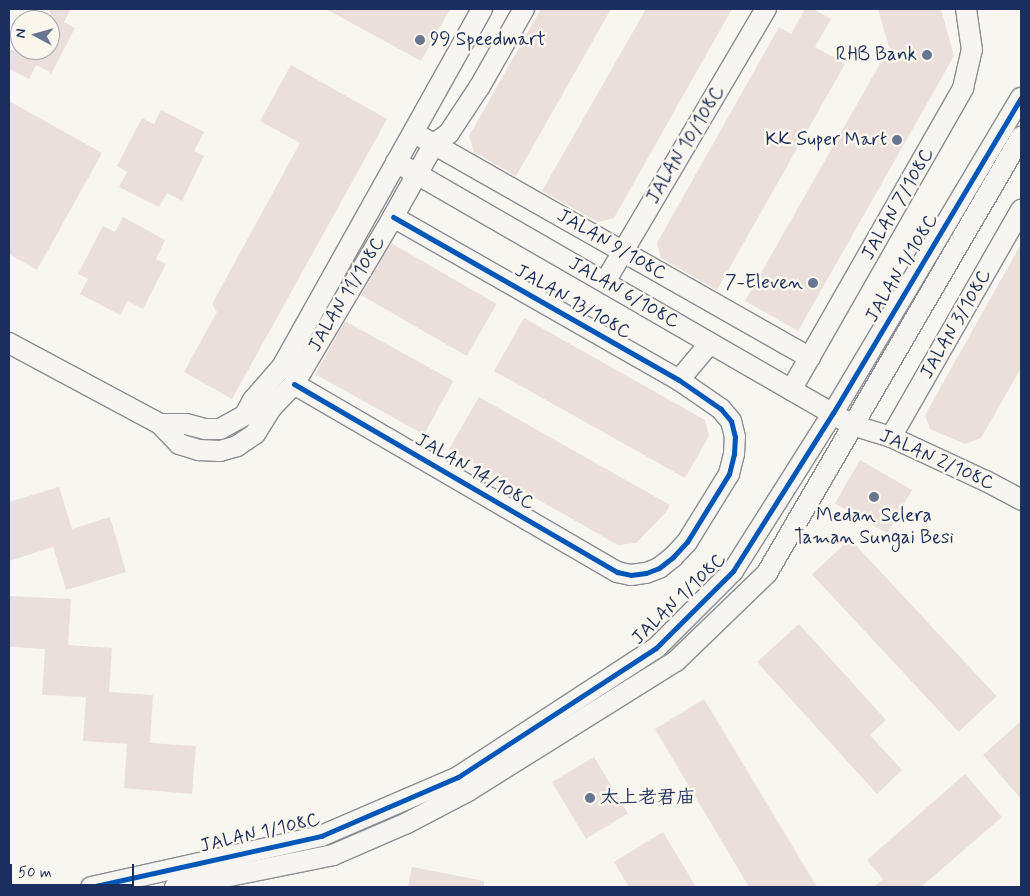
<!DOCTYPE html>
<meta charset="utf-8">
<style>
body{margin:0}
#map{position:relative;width:1030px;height:896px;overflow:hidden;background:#f8f6f0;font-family:Mynerve,"LXGW WenKai TC",sans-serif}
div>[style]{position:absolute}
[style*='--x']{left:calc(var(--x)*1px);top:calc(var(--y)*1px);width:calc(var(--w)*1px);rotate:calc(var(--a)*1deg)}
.building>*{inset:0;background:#ebdfdb;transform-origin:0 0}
.roads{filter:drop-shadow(1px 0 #8b8e94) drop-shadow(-1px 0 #8b8e94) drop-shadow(0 1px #8b8e94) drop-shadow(0 -1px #8b8e94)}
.minor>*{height:20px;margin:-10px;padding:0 10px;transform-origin:10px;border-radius:10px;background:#f6f5f1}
.cycleway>*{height:5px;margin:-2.5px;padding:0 2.5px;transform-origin:2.5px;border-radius:2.5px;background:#0057b8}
.dots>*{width:14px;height:14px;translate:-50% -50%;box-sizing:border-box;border:2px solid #fbf7ec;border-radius:50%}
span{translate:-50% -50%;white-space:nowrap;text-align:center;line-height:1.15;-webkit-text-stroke:5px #fbf7ec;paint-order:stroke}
.poi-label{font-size:19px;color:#1b2f5e}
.left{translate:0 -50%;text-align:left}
.right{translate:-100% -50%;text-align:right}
.street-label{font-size:19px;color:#1b2f5e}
.frame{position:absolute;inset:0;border:10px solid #1b2f5e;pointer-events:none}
.north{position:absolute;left:10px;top:10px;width:50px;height:50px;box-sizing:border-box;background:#fbf7ec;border:1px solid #a1a7b3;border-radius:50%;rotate:276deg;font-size:14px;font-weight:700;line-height:20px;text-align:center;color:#1b2f5e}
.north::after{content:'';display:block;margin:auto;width:18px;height:22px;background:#687591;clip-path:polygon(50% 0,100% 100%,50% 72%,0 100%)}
.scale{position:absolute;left:10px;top:864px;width:124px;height:22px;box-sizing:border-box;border:2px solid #1b2f5e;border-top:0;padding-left:6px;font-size:15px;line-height:18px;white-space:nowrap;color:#1b2f5e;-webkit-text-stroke:4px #fbf7ec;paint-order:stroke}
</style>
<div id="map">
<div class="building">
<div style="clip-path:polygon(50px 9px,71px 9px,64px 22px,75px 28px,50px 76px,50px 72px,36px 65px,29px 79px,9px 69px,9px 50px,50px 50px)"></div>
<div style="clip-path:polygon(326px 9px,450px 9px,421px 61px)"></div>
<div style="clip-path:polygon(541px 9px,611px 9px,516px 176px,474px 152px,469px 136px)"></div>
<div style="clip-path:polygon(646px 9px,732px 9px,614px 218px,598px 222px,542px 191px)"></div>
<div style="clip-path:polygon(805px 9px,813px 9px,831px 19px,815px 47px,845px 64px,717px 290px,661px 258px,657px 243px,779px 27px,791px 34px)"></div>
<div style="clip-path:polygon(878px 9px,941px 9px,954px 56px,798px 331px,745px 301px,889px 48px)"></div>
<div style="clip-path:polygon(291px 65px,387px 119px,232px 399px,184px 372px,217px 312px,212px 304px,300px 143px,260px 121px)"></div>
<div style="clip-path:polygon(9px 101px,102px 153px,37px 270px,9px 254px)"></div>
<div style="clip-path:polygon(161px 110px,204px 132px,194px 151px,204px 156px,182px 201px,167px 193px,159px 207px,119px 187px,127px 172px,117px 166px,142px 118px,154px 124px)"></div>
<div style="clip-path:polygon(123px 217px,165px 240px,156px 259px,166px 264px,143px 309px,128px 301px,120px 315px,80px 294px,88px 279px,78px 274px,103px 226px,115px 232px)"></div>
<div style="left:391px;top:243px;width:122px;height:60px;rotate:30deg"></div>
<div style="clip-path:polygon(1021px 244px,1021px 368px,981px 438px,965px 444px,930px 429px,925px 415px)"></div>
<div style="clip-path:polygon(524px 318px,705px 420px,709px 436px,685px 478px,494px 371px)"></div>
<div style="left:345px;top:321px;width:124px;height:61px;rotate:29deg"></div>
<div style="clip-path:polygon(479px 397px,670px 505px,666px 512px,636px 543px,618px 545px,449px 449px)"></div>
<div style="left:860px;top:460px;width:60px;height:50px;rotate:30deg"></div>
<div style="clip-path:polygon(59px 487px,72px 529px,110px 517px,126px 572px,66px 590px,53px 547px,9px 561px,9px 502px)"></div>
<div style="left:850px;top:539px;width:215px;height:52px;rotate:47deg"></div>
<div style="clip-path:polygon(9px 596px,71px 599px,68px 645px,112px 648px,109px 692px,153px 695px,150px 743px,196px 746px,192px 794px,124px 788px,127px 744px,83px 741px,86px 697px,42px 695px,45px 649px,9px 647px)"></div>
<div style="clip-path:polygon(799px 624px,886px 720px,870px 735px,902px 770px,877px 794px,757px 662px)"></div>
<div style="clip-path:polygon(704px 699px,817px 887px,749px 887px,655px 729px)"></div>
<div style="clip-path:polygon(1021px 721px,1021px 799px,983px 755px)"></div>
<div style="left:594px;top:757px;width:66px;height:49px;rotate:59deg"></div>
<div style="clip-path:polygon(965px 774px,1002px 817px,921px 887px,873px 887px,883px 879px,867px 860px)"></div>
<div style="clip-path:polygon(663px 832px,696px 887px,629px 887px,614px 862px)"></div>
<div style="clip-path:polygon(412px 867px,484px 881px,484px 887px,408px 887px)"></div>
</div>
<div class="roads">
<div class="minor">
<div style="--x:423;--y:138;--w:445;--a:29.6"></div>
<div style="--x:396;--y:162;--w:526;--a:29.97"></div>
<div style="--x:852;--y:425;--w:41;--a:17.1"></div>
<div style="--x:891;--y:437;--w:105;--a:24.9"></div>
<div style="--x:986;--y:481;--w:40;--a:28"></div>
<div style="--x:605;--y:282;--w:317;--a:-59.5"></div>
<div style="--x:9;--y:343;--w:171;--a:28.2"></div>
<div style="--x:160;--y:424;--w:28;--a:46"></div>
<div style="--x:179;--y:444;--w:21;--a:17"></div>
<div style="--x:199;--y:450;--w:21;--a:3"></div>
<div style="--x:220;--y:451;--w:18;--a:-16"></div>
<div style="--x:237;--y:446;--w:22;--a:-34"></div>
<div style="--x:255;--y:434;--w:31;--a:-58"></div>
<div style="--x:271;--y:408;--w:33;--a:-46"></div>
<div style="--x:294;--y:384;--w:194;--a:-59.3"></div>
<div style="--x:393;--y:217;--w:84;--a:-60.7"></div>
<div style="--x:434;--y:144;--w:19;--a:-36"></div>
<div style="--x:449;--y:133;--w:56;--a:-56.6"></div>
<div style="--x:480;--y:86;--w:89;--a:-60.3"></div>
<div style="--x:679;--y:380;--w:48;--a:-50"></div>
<div style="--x:294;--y:384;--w:374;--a:30.2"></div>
<div style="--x:617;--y:572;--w:14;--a:12"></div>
<div style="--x:631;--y:575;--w:15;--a:-8"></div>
<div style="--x:646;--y:573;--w:14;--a:-21"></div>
<div style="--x:659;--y:568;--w:18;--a:-38"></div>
<div style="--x:673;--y:557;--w:21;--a:-47"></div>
<div style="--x:687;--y:542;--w:80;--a:-58.3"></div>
<div style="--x:729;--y:474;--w:21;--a:-76"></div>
<div style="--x:734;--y:454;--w:17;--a:-87"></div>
<div style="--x:735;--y:437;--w:16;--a:-104"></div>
<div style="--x:731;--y:421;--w:16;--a:-130"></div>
<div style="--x:721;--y:409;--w:51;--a:-145.4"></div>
<div style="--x:679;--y:380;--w:329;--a:-150.3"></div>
<div style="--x:791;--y:390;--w:348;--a:-60.3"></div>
<div style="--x:963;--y:88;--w:39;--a:-77"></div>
<div style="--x:972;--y:50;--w:41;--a:-98.3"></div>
<div style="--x:160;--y:424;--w:26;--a:0"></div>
<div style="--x:186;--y:424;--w:20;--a:15"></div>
<div style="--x:205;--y:429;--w:15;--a:0"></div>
<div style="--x:220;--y:429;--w:29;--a:-29"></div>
<div style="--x:245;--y:415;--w:17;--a:-62"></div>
<div style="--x:253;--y:400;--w:44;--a:-48.7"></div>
<div style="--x:282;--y:367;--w:410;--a:-60.8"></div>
<div style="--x:891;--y:437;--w:262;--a:-60.2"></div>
<div style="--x:91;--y:887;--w:236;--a:-12.5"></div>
<div style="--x:321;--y:836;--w:149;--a:-23.3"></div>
<div style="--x:458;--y:777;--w:236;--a:-33.1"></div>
<div style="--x:656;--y:648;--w:109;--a:-45"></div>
<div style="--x:733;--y:571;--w:187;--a:-57.7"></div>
<div style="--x:833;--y:413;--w:367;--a:-59.2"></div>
<div style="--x:175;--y:887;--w:161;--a:-11.4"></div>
<div style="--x:333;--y:855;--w:81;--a:-23.4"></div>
<div style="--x:407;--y:823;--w:69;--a:-27.7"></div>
<div style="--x:468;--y:791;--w:245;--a:-32"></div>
<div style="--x:676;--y:661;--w:127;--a:-44"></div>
<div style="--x:767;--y:573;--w:505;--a:-59.78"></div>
</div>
</div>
<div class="cycleway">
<div style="--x:294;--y:384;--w:374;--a:30.2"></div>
<div style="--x:617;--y:572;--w:14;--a:12"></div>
<div style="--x:631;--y:575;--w:15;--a:-8"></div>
<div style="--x:646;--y:573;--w:14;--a:-21"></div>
<div style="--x:659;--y:568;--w:18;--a:-38"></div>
<div style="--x:673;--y:557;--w:21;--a:-47"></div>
<div style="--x:687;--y:542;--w:80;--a:-58.3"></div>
<div style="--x:729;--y:474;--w:21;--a:-76"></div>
<div style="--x:734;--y:454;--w:17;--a:-87"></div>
<div style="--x:735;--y:437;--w:16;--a:-104"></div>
<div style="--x:731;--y:421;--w:16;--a:-130"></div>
<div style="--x:721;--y:409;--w:51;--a:-145.4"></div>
<div style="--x:679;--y:380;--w:329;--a:-150.3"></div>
<div style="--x:91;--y:887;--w:236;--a:-12.5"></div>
<div style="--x:321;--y:836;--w:149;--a:-23.3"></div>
<div style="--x:458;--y:777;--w:236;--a:-33.1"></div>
<div style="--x:656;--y:648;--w:109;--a:-45"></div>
<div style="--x:733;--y:571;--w:187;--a:-57.7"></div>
<div style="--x:833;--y:413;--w:367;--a:-59.2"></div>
</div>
<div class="dots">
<div style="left:420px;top:40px;background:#687591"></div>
<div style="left:927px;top:55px;background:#687591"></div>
<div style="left:897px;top:140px;background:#687591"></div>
<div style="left:813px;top:283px;background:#687591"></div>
<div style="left:874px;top:497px;background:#687591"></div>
<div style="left:590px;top:798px;background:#687591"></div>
</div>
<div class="poi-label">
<span class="left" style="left:430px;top:40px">99 Speedmart</span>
<span class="right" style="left:917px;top:55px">RHB Bank</span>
<span class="right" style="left:887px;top:140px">KK Super Mart</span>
<span class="right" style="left:803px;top:283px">7-Eleven</span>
<span style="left:874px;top:527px">Medan Selera<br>Taman Sungai Besi</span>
<span class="left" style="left:600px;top:798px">太上老君庙</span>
</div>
<div class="street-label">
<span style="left:686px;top:145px;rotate:-59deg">JALAN 10/108C</span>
<span style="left:898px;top:204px;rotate:-60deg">JALAN 7/108C</span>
<span style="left:612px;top:245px;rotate:30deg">JALAN 9/108C</span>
<span style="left:902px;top:268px;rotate:-59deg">JALAN 1/108C</span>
<span style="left:624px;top:293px;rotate:30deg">JALAN 6/108C</span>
<span style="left:347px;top:294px;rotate:-59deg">JALAN 11/108C</span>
<span style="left:573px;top:302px;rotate:30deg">JALAN 13/108C</span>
<span style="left:956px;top:324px;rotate:-60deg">JALAN 3/108C</span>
<span style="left:937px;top:460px;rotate:24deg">JALAN 2/108C</span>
<span style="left:475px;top:472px;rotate:30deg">JALAN 14/108C</span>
<span style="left:679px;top:599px;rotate:-44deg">JALAN 1/108C</span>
<span style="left:260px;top:833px;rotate:-13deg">JALAN 1/108C</span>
</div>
<div class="frame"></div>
<div class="north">N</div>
<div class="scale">50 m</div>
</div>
